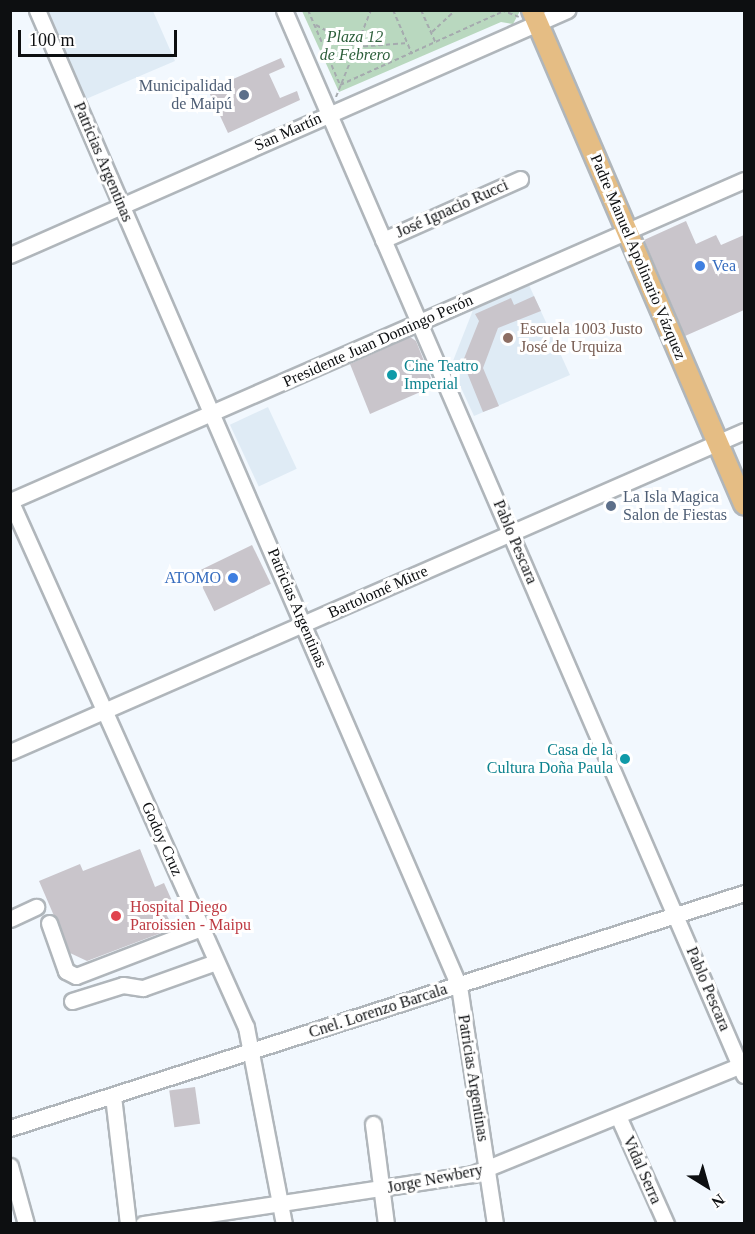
<!DOCTYPE html>
<meta charset="utf-8">
<style>
body{margin:0}
#map{position:relative;width:755px;height:1234px;overflow:hidden;background:#f2f8fe;font-family:"Times New Roman",serif}
div>[style]{position:absolute}
[style*='--x']{left:calc(var(--x)*1px);top:calc(var(--y)*1px);width:calc(var(--w)*1px);rotate:calc(var(--a)*1deg)}
.built>*{inset:0;background:#dfebf5;transform-origin:0 0}
.green>*{inset:0;background:#b9d8bf}
.building>*{inset:0;background:#c9c5cb;transform-origin:0 0}
.path>*{height:2px;margin-top:-1px;transform-origin:0;background:repeating-linear-gradient(90deg,#a5aaae 0 4.5px,transparent 0 7.5px)}
.roads{filter:drop-shadow(2px 0 #b0b6bb) drop-shadow(-2px 0 #b0b6bb) drop-shadow(0 2px #b0b6bb) drop-shadow(0 -2px #b0b6bb)}
.minor>*{height:15px;margin:-7.5px;padding:0 7.5px;transform-origin:7.5px;border-radius:7.5px;background:#fff}
.major>*{height:20px;margin:-10px;padding:0 10px;transform-origin:10px;border-radius:10px;background:#e5bd84}
.dots>*{width:16px;height:16px;translate:-50% -50%;box-sizing:border-box;border:3px solid #fff;border-radius:50%}
span{translate:-50% -50%;white-space:nowrap;text-align:center;line-height:1.15;-webkit-text-stroke:6px #fff;paint-order:stroke}
.park-label{font-size:16px;color:#2c5e3a;font-style:italic}
.service-label{font-size:16px;color:#4e5e75}
.right{translate:-100% -50%;text-align:right}
.left{translate:0 -50%;text-align:left}
.street-label{font-size:16px;color:#0d0f11}
.shop-label{font-size:16px;color:#366cbe}
.education-label{font-size:16px;color:#785e54}
.culture-label{font-size:16px;color:#0d838f}
.health-label{font-size:16px;color:#be3a42}
.frame{position:absolute;inset:0;border:12px solid #0d0f11;pointer-events:none}
.north{position:absolute;left:677px;top:1156px;width:60px;height:60px;-webkit-text-stroke:4px #fff;paint-order:stroke;rotate:143deg;font-size:16px;font-weight:700;line-height:24px;text-align:center;color:#0d0f11}
.north::after{content:'';display:block;margin:auto;width:21px;height:27px;background:#0d0f11;clip-path:polygon(50% 0,100% 100%,50% 72%,0 100%)}
.scale{position:absolute;left:18px;top:30px;width:159px;height:27px;box-sizing:border-box;border:3px solid #0d0f11;border-top:0;padding-left:8px;font-size:18px;line-height:21px;white-space:nowrap;color:#0d0f11;-webkit-text-stroke:4px #fff;paint-order:stroke}
</style>
<div id="map">
<div class="built">
<div style="clip-path:polygon(48px 11px,153px 11px,175px 61px,86px 99px)"></div>
<div style="clip-path:polygon(529px 285px,570px 375px,474px 416px,451px 366px,473px 310px)"></div>
<div style="left:268px;top:407px;width:68px;height:42px;rotate:65deg"></div>
</div>
<div class="green">
<div style="clip-path:polygon(302px 11px,520px 10px,520px 11px,513px 24px,501px 22px,339px 92px)"></div>
</div>
<div class="building">
<div style="clip-path:polygon(281px 58px,285px 67px,269px 74px,280px 98px,297px 91px,300px 100px,228px 133px,208px 90px)"></div>
<div style="clip-path:polygon(686px 221px,696px 244px,716px 235px,721px 245px,744px 235px,744px 310px,685px 336px,644px 240px)"></div>
<div style="clip-path:polygon(534px 296px,541px 311px,498px 328px,483px 368px,499px 406px,483px 412px,466px 370px,458px 373px,455px 365px,463px 361px,479px 321px,475px 314px,511px 298px,514px 305px)"></div>
<div style="clip-path:polygon(410px 337px,416px 341px,434px 386px,370px 414px,350px 364px)"></div>
<div style="left:252px;top:545px;width:43px;height:63px;rotate:64deg"></div>
<div style="clip-path:polygon(140px 849px,155px 887px,164px 883px,173px 903px,162px 907px,174px 928px,87px 961px,70px 953px,39px 881px,80px 864px,83px 871px)"></div>
<div style="left:195px;top:1087px;width:37px;height:26px;rotate:82deg"></div>
</div>
<div class="path">
<div style="--x:308;--y:10;--w:82;--a:66.9"></div>
<div style="--x:340;--y:85;--w:182;--a:-24.3"></div>
<div style="--x:393;--y:10;--w:48;--a:66.6"></div>
<div style="--x:421;--y:10;--w:36;--a:66"></div>
<div style="--x:501;--y:10;--w:19;--a:21"></div>
<div style="--x:316;--y:25;--w:46;--a:28.8"></div>
<div style="--x:356;--y:47;--w:52;--a:-4.4"></div>
<div style="--x:432;--y:32;--w:33;--a:-43"></div>
<div style="--x:336;--y:97;--w:94;--a:-68.1"></div>
</div>
<div class="roads">
<div class="minor">
<div style="--x:37;--y:10;--w:1063;--a:66.62"></div>
<div style="--x:459;--y:986;--w:241;--a:81.4"></div>
<div style="--x:284;--y:10;--w:1160;--a:66.64"></div>
<div style="--x:383;--y:240;--w:150;--a:-24"></div>
<div style="--x:10;--y:255;--w:609;--a:-23.74"></div>
<div style="--x:10;--y:500;--w:577;--a:65.88"></div>
<div style="--x:246;--y:1027;--w:201;--a:79.1"></div>
<div style="--x:10;--y:501;--w:801;--a:-23.62"></div>
<div style="--x:10;--y:752;--w:801;--a:-23.62"></div>
<div style="--x:10;--y:919;--w:29;--a:-25"></div>
<div style="--x:49;--y:923;--w:51;--a:70.5"></div>
<div style="--x:66;--y:971;--w:11;--a:27"></div>
<div style="--x:76;--y:976;--w:134;--a:-21"></div>
<div style="--x:72;--y:1001;--w:53;--a:-17.4"></div>
<div style="--x:123;--y:985;--w:20;--a:9"></div>
<div style="--x:143;--y:988;--w:77;--a:-19.6"></div>
<div style="--x:113;--y:1096;--w:129;--a:83.3"></div>
<div style="--x:618;--y:1116;--w:118;--a:66"></div>
<div style="--x:373;--y:1124;--w:101;--a:82.6"></div>
<div style="--x:10;--y:1128;--w:771;--a:-17.75"></div>
<div style="--x:10;--y:1166;--w:60;--a:74.6"></div>
<div style="--x:143;--y:1224;--w:334;--a:-8.6"></div>
<div style="--x:473;--y:1174;--w:292;--a:-22.1"></div>
</div>
<div class="major">
<div style="--x:532;--y:10;--w:538;--a:66.77"></div>
</div>
</div>
<div class="dots">
<div style="left:244px;top:95px;background:#5c6f8a"></div>
<div style="left:700px;top:266px;background:#3f7fe0"></div>
<div style="left:508px;top:338px;background:#8d6e63"></div>
<div style="left:392px;top:375px;background:#0f9aa8"></div>
<div style="left:611px;top:506px;background:#5c6f8a"></div>
<div style="left:233px;top:578px;background:#3f7fe0"></div>
<div style="left:625px;top:759px;background:#0f9aa8"></div>
<div style="left:116px;top:916px;background:#e0444e"></div>
</div>
<div class="park-label">
<span style="left:355px;top:46px">Plaza 12<br>de Febrero</span>
</div>
<div class="service-label">
<span class="right" style="left:232px;top:95px">Municipalidad<br>de Maipú</span>
<span class="left" style="left:623px;top:506px">La Isla Magica<br>Salon de Fiestas</span>
</div>
<div class="street-label">
<span style="left:288px;top:132px;rotate:-24deg">San Martín</span>
<span style="left:103px;top:162px;rotate:67deg">Patricias Argentinas</span>
<span style="left:452px;top:209px;rotate:-24deg">José Ignacio Rucci</span>
<span style="left:638px;top:257px;rotate:67deg">Padre Manuel Apolinario Vázquez</span>
<span style="left:378px;top:341px;rotate:-24deg">Presidente Juan Domingo Perón</span>
<span style="left:515px;top:542px;rotate:67deg">Pablo Pescara</span>
<span style="left:378px;top:592px;rotate:-24deg">Bartolomé Mitre</span>
<span style="left:297px;top:608px;rotate:67deg">Patricias Argentinas</span>
<span style="left:162px;top:839px;rotate:66deg">Godoy Cruz</span>
<span style="left:708px;top:989px;rotate:67deg">Pablo Pescara</span>
<span style="left:378px;top:1011px;rotate:-18deg">Cnel. Lorenzo Barcala</span>
<span style="left:473px;top:1078px;rotate:81deg">Patricias Argentinas</span>
<span style="left:642px;top:1170px;rotate:66deg">Vidal Serra</span>
<span style="left:435px;top:1179px;rotate:-11deg">Jorge Newbery</span>
</div>
<div class="shop-label">
<span class="left" style="left:712px;top:266px">Vea</span>
<span class="right" style="left:221px;top:578px">ATOMO</span>
</div>
<div class="education-label">
<span class="left" style="left:520px;top:338px">Escuela 1003 Justo<br>José de Urquiza</span>
</div>
<div class="culture-label">
<span class="left" style="left:404px;top:375px">Cine Teatro<br>Imperial</span>
<span class="right" style="left:613px;top:759px">Casa de la<br>Cultura Doña Paula</span>
</div>
<div class="health-label">
<span class="left" style="left:130px;top:916px">Hospital Diego<br>Paroissien - Maipu</span>
</div>
<div class="frame"></div>
<div class="north">N</div>
<div class="scale">100 m</div>
</div>
